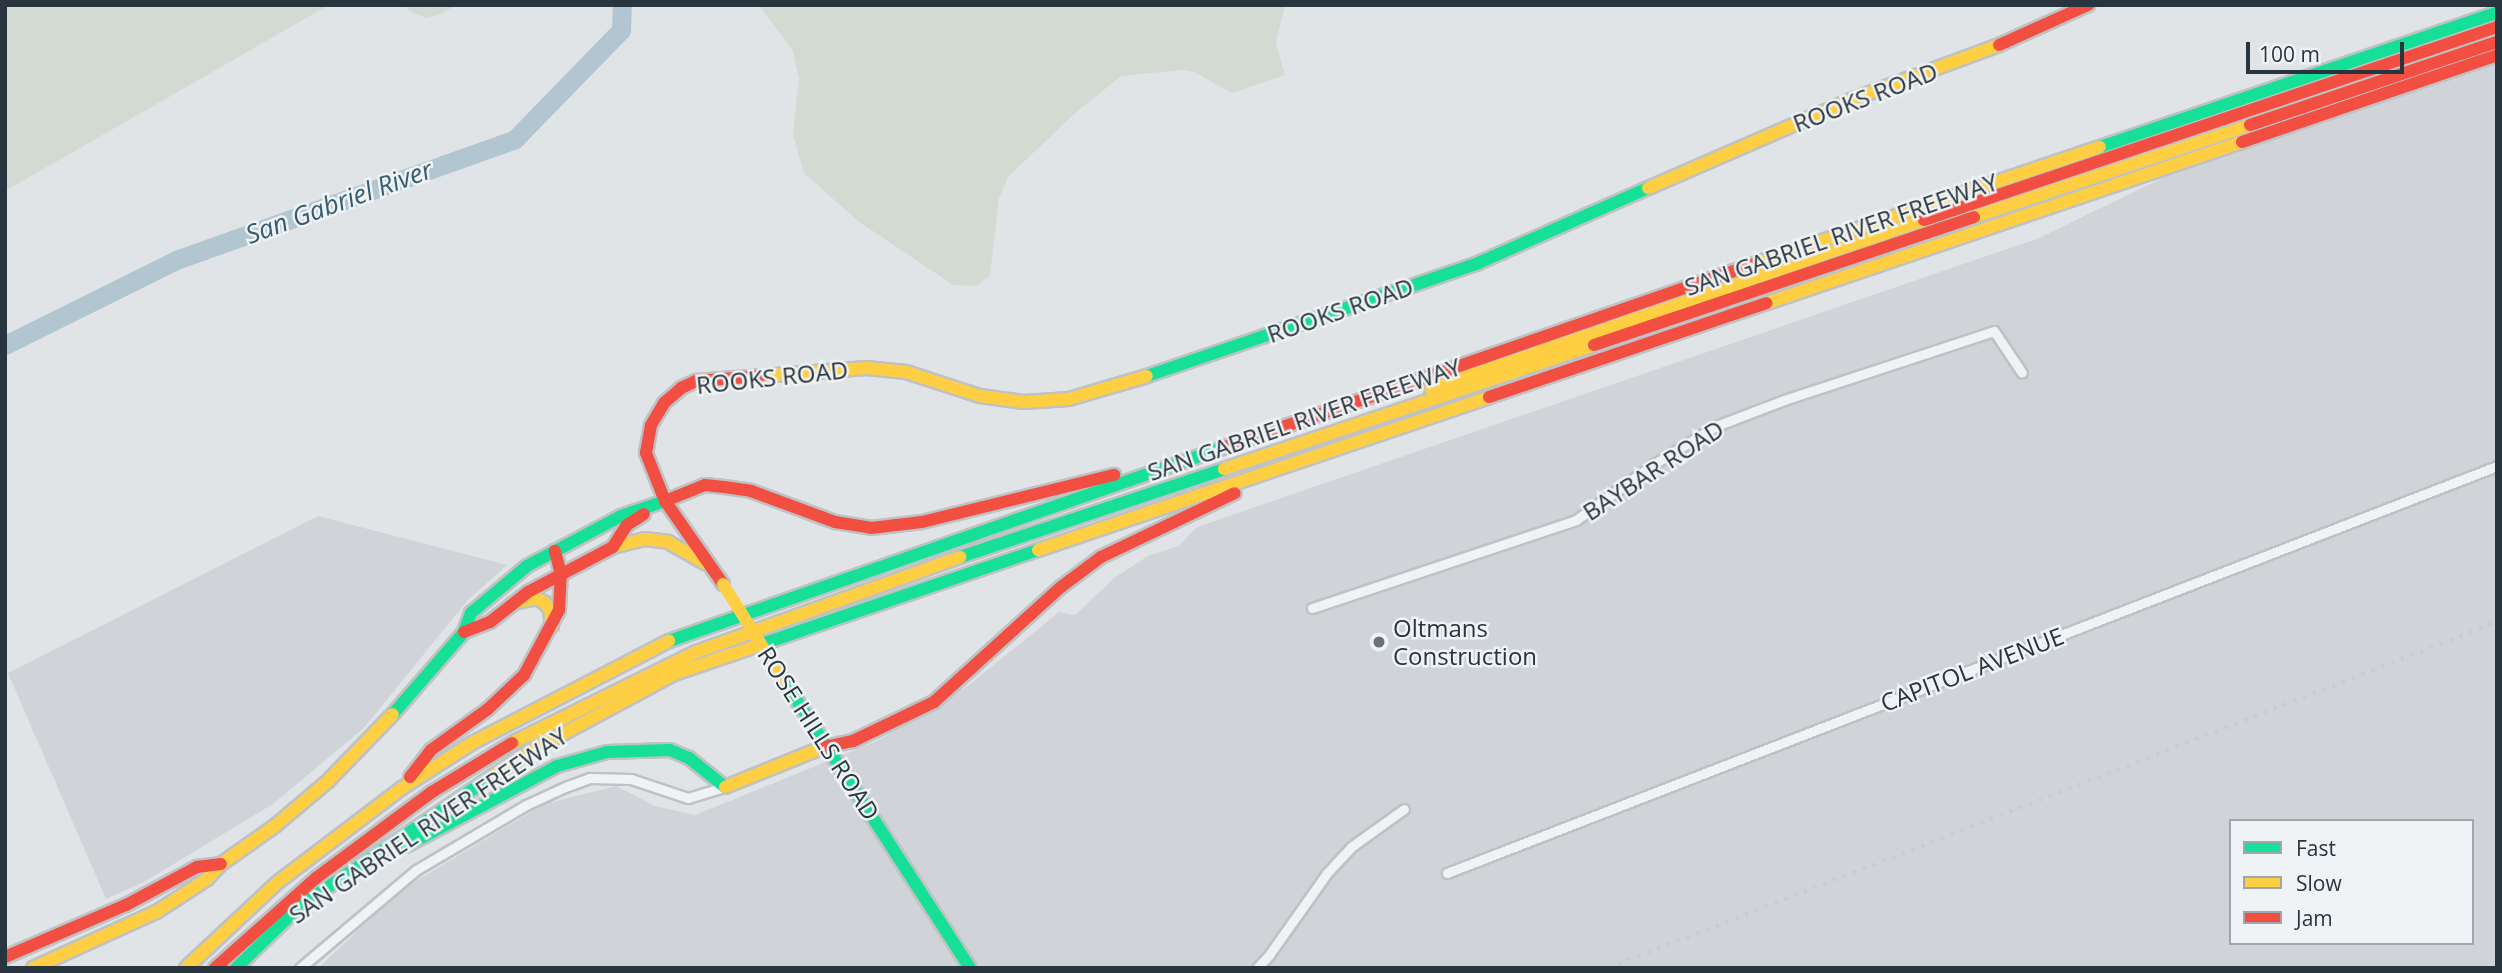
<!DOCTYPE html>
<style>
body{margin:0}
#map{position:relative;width:2502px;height:973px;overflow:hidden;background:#e1e4e6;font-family:"Open Sans",sans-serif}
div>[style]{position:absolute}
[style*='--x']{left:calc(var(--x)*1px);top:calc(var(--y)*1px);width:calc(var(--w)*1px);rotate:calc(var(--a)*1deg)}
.built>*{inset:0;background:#d0d4d9}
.green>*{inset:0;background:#d3dad2}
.river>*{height:19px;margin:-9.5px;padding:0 9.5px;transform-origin:9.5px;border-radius:9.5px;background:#b1c6d0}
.roads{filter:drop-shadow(2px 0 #bfc2c4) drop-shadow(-2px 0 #bfc2c4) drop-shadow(0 2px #bfc2c4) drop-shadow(0 -2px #bfc2c4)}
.street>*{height:9px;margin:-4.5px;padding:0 4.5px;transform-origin:4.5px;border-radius:4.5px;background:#f0f2f3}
.fast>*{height:12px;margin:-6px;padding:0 6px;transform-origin:6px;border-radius:6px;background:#16e098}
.slow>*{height:12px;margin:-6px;padding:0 6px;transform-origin:6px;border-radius:6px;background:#ffcf43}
.jam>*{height:12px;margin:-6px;padding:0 6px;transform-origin:6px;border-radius:6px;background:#f24e42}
.rail>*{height:3.5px;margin-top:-1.75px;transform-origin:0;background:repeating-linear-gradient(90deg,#caccce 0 3.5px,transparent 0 10.5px)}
.slow-bridge>*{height:12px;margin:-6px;padding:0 6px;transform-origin:6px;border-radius:6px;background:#ffcf43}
.dots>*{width:19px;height:19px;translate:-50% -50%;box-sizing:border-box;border:4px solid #eff3f5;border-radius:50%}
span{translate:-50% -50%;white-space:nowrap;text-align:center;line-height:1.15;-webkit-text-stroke:5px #eff3f5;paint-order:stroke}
.street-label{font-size:24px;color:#29353e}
.poi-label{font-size:24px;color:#29353e}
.left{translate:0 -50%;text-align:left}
.water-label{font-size:26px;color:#355c70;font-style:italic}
.frame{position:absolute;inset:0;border:7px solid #29353e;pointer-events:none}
.legend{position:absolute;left:2229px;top:819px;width:245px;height:126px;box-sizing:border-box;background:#eff3f5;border:2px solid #a0a7ac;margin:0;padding:9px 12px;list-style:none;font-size:21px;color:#29353e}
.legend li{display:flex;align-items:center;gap:14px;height:35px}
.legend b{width:35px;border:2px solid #a0a7ac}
.scale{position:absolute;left:2246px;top:42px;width:158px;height:32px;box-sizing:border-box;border:4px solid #29353e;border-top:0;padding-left:9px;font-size:21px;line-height:24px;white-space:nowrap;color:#29353e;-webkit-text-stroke:5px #eff3f5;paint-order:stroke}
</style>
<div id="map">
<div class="built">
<div style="clip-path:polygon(evenodd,2497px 50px,2497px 968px,318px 968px,401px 890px,544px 804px,616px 786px,655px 806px,695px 815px,877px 741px,969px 685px,1059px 612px,1075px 615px,1114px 578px,1148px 556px,1179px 546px,1197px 527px,2039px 238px,2214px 153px,2497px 50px,2231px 821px,2472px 821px,2472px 943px,2231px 943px,2231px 821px)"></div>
<div style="clip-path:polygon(318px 516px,507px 565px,467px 601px,364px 728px,273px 804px,144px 882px,106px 899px,8px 673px)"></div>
</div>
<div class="green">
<div style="clip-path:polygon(5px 5px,329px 5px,5px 191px)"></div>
<div style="clip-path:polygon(404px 5px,455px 5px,442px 14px,426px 18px,410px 11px)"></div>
<div style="clip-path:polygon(759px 5px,1285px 5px,1276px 43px,1285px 75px,1232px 93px,1194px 72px,1183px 70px,1121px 76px,1073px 115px,1008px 177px,999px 198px,990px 275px,977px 286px,953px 285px,858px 221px,804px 173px,793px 135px,799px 79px,793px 51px)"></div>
</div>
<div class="river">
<div style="--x:5;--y:345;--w:191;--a:-26.4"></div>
<div style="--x:176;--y:260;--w:360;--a:-19.6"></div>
<div style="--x:515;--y:139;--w:152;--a:-45.8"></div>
<div style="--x:621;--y:30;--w:25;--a:-88"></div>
</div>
<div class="roads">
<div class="street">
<div style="--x:1312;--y:608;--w:278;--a:-18.4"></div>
<div style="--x:1576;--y:520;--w:96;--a:-35.7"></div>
<div style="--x:1654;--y:464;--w:73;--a:-31.5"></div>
<div style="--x:1716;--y:426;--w:73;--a:-20.9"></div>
<div style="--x:1784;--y:400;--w:221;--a:-18.2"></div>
<div style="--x:1994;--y:331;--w:50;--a:56.3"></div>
<div style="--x:1447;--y:873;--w:1126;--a:-21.19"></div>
<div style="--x:300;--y:968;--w:152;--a:-40.2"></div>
<div style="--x:416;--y:870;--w:128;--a:-30.6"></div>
<div style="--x:526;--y:805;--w:43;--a:-24.8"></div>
<div style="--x:565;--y:787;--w:27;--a:-20"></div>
<div style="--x:590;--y:778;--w:41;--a:1.4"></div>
<div style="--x:631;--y:779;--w:60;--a:18.4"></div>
<div style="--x:688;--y:798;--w:39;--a:-17"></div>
<div style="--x:1257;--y:968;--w:18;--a:-47"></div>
<div style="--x:1269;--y:955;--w:100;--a:-54.7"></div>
<div style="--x:1327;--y:873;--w:35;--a:-47"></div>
<div style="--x:1351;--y:847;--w:65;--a:-35.6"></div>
</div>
<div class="fast">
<div style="--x:2100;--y:147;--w:419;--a:-18.7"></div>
<div style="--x:1147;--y:376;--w:350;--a:-18.8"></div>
<div style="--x:1478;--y:263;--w:186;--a:-23.8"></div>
<div style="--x:960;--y:557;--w:278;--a:-18.4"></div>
<div style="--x:669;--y:641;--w:589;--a:-19.23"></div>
<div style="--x:759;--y:645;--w:295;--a:-18.8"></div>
<div style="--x:783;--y:679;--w:344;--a:57.1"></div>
<div style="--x:393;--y:714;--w:108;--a:-49.1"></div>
<div style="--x:464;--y:632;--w:20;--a:-70"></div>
<div style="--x:471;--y:613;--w:73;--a:-40"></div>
<div style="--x:527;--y:566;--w:106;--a:-28"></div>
<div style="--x:621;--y:516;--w:46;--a:-18.8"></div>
<div style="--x:406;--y:846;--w:171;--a:-27.9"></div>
<div style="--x:557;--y:766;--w:52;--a:-15.6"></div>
<div style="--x:607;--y:752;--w:63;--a:-1.8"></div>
<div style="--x:670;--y:750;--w:21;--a:23"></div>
<div style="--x:689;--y:758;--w:46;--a:38.9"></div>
<div style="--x:236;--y:968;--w:89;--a:-44.1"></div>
<div style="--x:300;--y:906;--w:233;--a:-34"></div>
</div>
<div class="slow">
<div style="--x:1648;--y:188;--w:223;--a:-23.5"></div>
<div style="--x:1853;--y:99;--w:156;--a:-20.3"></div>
<div style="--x:1974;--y:217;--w:291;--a:-18.4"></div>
<div style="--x:1757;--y:263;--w:362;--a:-18.7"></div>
<div style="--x:1767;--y:303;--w:502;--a:-18.72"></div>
<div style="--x:761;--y:376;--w:106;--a:-4.3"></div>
<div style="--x:867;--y:368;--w:39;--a:6"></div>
<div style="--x:906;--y:372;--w:78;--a:18"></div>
<div style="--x:980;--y:396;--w:44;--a:7.8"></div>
<div style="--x:1024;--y:402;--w:45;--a:-3.8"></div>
<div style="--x:1069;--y:399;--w:81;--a:-16.4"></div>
<div style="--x:1431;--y:389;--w:521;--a:-18.92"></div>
<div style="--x:1224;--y:469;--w:390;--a:-18.5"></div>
<div style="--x:613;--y:547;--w:33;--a:-14"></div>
<div style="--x:645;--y:539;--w:23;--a:7"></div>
<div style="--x:668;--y:542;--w:43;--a:29.6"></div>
<div style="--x:1038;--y:550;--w:476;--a:-18.7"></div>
<div style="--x:513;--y:603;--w:24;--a:-12"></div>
<div style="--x:536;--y:598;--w:10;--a:29"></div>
<div style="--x:545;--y:603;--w:9;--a:54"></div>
<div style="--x:550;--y:610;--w:16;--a:83"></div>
<div style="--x:512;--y:743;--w:205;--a:-26.3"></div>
<div style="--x:696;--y:652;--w:281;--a:-19.8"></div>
<div style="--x:493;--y:776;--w:45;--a:-33.3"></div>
<div style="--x:531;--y:751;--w:162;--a:-28.3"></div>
<div style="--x:674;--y:674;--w:90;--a:-18.8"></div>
<div style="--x:725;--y:787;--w:107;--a:-22"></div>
<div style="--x:33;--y:968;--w:137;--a:-24.5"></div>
<div style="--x:158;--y:911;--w:59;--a:-33.1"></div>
<div style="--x:207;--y:879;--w:21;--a:-47"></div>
<div style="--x:221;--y:864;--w:67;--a:-35.3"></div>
<div style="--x:276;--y:825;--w:68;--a:-40.2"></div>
<div style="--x:328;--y:781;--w:93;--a:-45.9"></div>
<div style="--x:186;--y:968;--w:126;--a:-43.1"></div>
<div style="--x:278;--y:882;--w:156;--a:-37.2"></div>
<div style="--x:402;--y:788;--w:83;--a:-32.7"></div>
<div style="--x:472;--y:743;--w:222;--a:-27.4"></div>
</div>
<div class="jam">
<div style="--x:1999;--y:45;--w:98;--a:-24.2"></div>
<div style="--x:2250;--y:125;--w:261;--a:-18.6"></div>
<div style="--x:2242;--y:142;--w:269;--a:-18.8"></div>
<div style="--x:1924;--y:220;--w:605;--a:-18.61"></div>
<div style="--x:1594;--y:345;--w:401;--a:-18.6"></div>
<div style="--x:1489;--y:397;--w:293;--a:-18.7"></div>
<div style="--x:1225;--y:447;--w:563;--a:-19.08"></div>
<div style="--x:665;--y:501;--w:43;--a:-21.8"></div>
<div style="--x:705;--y:485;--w:19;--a:6"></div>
<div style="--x:724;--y:487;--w:27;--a:8"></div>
<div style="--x:751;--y:491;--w:90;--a:20.3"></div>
<div style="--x:835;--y:522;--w:36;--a:9"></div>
<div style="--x:871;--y:528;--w:51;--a:-6.7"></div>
<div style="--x:922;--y:522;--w:198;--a:-13.8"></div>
<div style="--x:723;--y:584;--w:101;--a:-124.9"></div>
<div style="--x:665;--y:501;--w:52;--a:-111.6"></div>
<div style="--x:646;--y:453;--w:28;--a:-80"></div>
<div style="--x:651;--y:425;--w:26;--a:-59"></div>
<div style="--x:664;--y:403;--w:23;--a:-41"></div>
<div style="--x:681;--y:388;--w:17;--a:-25"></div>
<div style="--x:696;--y:381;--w:65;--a:-4.4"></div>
<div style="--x:464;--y:632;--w:28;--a:-21"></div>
<div style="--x:490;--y:622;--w:48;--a:-38.3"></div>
<div style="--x:528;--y:592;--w:96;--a:-27.9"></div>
<div style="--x:613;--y:547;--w:26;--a:-58"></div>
<div style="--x:627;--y:525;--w:20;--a:-33"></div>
<div style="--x:824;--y:747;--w:30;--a:-12"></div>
<div style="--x:853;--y:741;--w:90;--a:-25.7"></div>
<div style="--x:934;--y:702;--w:171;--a:-42.2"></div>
<div style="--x:1061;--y:587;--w:50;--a:-36.9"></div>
<div style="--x:1101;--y:557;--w:148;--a:-25.5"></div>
<div style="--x:410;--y:777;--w:34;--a:-52"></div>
<div style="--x:431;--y:750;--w:70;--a:-35.7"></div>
<div style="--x:488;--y:709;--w:50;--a:-43.4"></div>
<div style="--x:524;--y:675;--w:74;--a:-61.7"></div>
<div style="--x:559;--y:610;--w:36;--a:-87"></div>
<div style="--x:561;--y:574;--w:24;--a:-105"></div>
<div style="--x:5;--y:957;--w:132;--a:-23.3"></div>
<div style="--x:126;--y:905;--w:81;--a:-28.2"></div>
<div style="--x:197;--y:867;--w:24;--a:-7"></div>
<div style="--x:215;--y:968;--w:135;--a:-41.7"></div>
<div style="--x:316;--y:878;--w:144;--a:-36.6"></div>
<div style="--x:432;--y:792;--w:94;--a:-31.5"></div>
</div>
</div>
<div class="rail">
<div style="--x:1608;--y:968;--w:954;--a:-21.27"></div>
</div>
<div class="slow-bridge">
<div style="--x:723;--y:584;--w:112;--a:57.7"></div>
</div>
<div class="dots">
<div style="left:1379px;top:642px;background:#697279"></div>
</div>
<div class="street-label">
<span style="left:1865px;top:97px;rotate:-21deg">ROOKS ROAD</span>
<span style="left:1841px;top:234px;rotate:-19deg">SAN GABRIEL RIVER FREEWAY</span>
<span style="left:1340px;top:310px;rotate:-19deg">ROOKS ROAD</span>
<span style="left:772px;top:377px;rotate:-6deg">ROOKS ROAD</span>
<span style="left:1304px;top:419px;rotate:-19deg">SAN GABRIEL RIVER FREEWAY</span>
<span style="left:1653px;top:470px;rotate:-33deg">BAYBAR ROAD</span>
<span style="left:1972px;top:669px;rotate:-21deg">CAPITOL AVENUE</span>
<span style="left:819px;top:733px;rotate:57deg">ROSE HILLS ROAD</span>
<span style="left:428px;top:825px;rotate:-34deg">SAN GABRIEL RIVER FREEWAY</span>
</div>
<div class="poi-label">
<span class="left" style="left:1393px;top:642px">Oltmans<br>Construction</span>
</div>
<div class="water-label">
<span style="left:339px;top:202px;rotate:-20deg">San Gabriel River</span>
</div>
<div class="frame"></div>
<ul class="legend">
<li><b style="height:9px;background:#16e098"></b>Fast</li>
<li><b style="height:9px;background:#ffcf43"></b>Slow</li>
<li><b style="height:9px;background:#f24e42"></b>Jam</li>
</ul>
<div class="scale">100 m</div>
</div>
